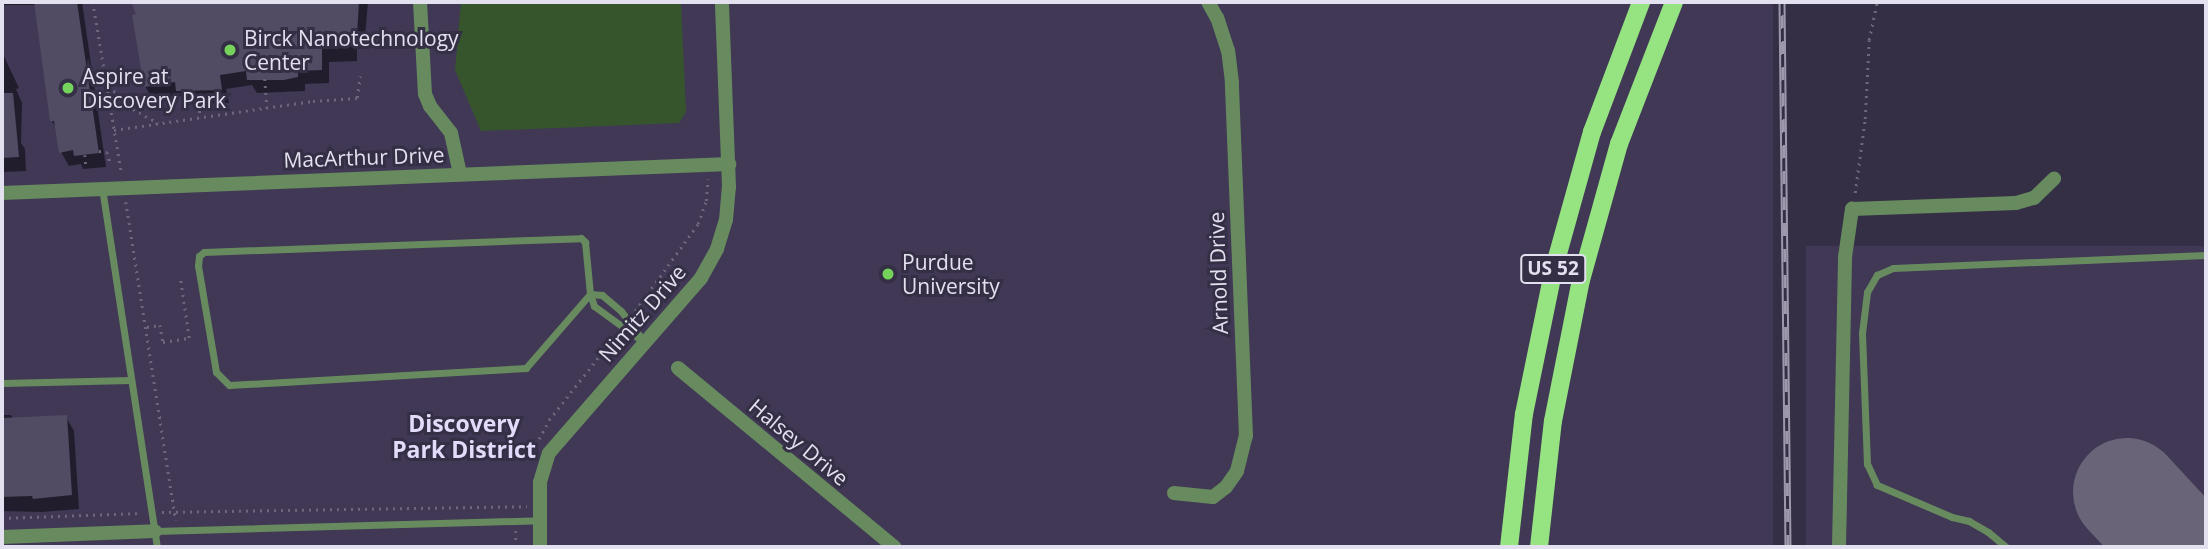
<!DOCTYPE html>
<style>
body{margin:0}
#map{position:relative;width:2208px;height:549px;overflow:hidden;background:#352f46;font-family:"Open Sans",sans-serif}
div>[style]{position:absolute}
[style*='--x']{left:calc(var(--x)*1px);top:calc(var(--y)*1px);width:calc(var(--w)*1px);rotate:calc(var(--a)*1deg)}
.built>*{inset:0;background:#403855;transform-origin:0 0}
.green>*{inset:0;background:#36552d}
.shadow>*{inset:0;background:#0007}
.runway>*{height:108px;margin:-54px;padding:0 54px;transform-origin:54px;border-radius:54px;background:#696478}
.building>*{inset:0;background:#514b64}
.path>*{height:2.5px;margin-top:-1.25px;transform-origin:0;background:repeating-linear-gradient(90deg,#6c677b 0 2px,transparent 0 7px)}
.lane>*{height:7px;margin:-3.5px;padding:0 3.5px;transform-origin:3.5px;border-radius:3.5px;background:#678b5e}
.street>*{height:14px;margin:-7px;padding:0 7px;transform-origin:7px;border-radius:7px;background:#678b5e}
.primary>*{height:18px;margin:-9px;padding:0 9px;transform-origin:9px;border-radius:9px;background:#96e382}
.rail>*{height:7px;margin-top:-3.5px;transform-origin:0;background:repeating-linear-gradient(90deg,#352f46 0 13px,#9d98ab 0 26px);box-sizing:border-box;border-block:2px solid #9d98ab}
.dots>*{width:19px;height:19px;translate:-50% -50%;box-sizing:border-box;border:4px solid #352f46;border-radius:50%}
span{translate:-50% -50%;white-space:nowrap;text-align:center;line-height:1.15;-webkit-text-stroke:6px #352f46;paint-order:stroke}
.shield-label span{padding:2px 5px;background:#352f46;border:2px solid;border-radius:5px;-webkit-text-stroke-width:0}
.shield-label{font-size:19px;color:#e3e0ef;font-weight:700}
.poi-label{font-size:21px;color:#e3e0ef}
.left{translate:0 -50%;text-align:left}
.street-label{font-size:21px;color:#e3e0ef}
.neighbourhood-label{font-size:23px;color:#e2dbf9;font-weight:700}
.frame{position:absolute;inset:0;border:4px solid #e3e0ef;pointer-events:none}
</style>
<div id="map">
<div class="built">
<div style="left:2px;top:2px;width:1771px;height:545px"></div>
<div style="left:2206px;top:246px;width:301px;height:400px;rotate:90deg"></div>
</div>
<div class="green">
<div style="clip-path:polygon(461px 2px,681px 2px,686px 112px,679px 123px,481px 131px,455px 70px)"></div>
</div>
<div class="shadow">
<div style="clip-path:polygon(2px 2px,82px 2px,106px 167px,83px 169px,81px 164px,69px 166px,61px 152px,57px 130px,52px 121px,36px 5px,2px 5px)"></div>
<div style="clip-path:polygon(133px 2px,368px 2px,364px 48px,357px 49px,357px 61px,329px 62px,329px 83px,305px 84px,305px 91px,257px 93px,252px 85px,226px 89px,229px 103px,186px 104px,181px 96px,153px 100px,145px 86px,138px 15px)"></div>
<div style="clip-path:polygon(2px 52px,19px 88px,16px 89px,22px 103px,21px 143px,25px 149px,26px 171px,2px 172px)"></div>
<div style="clip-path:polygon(2px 415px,11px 415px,13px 419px,66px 417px,74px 431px,79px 509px,42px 512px,2px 511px)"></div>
</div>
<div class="runway">
<div style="--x:2127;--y:492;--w:75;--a:47.2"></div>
</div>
<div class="building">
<div style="clip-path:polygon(34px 2px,77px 2px,99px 153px,74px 156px,73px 150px,59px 153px,54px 121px,50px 121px)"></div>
<div style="clip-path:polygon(131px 2px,359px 2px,357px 35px,350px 35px,350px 47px,322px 48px,322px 70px,298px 71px,298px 77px,284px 80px,247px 80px,246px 71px,220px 75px,222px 90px,176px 91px,175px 82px,144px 87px,132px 15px,136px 14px)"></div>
<div style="clip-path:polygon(2px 93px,13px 93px,19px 157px,2px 158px)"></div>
<div style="clip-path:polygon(67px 415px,72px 495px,33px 499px,32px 496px,2px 497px,2px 418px)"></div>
</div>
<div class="path">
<div style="--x:93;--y:2;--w:175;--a:80.5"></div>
<div style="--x:265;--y:79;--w:29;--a:86"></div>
<div style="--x:107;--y:88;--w:13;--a:23"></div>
<div style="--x:119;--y:93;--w:21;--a:49"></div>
<div style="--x:133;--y:109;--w:29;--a:29"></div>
<div style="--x:199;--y:97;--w:21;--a:87"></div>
<div style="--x:114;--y:130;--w:201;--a:-8.3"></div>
<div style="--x:313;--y:101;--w:44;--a:-3.9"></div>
<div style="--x:357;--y:98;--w:22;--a:-82"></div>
<div style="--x:99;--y:151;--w:8;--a:7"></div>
<div style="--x:107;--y:152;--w:14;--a:73"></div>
<div style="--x:85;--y:155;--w:11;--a:85"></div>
<div style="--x:1855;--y:193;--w:75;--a:-82.3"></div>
<div style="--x:1865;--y:119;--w:79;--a:-87.1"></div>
<div style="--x:1869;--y:40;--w:39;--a:-78"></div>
<div style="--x:126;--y:202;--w:322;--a:81.1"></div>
<div style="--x:635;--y:311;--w:107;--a:-54.1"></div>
<div style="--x:698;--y:224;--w:24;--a:-71"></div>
<div style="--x:706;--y:201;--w:22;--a:-85"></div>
<div style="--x:147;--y:327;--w:13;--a:-9"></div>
<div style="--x:160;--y:325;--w:17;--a:80"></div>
<div style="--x:163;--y:342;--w:26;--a:-9"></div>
<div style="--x:189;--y:338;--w:62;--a:-98.4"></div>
<div style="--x:539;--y:439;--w:21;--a:-62"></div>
<div style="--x:549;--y:420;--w:108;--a:-51.8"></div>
<div style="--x:162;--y:512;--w:365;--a:-0.9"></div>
<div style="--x:2;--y:518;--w:140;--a:-2"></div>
<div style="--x:516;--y:531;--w:16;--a:90"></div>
</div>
<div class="lane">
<div style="--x:102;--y:188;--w:363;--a:81.3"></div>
<div style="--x:581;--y:238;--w:6;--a:45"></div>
<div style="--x:585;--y:242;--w:52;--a:84.5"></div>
<div style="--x:590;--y:294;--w:98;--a:130.9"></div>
<div style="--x:526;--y:368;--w:297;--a:176.7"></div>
<div style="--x:229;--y:385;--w:18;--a:-135"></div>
<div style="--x:216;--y:372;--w:108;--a:-99.6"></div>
<div style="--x:198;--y:266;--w:10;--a:-84"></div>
<div style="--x:199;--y:256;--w:6;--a:-39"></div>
<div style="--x:204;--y:252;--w:377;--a:-2.1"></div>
<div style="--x:590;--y:294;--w:12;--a:5"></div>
<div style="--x:602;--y:295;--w:25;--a:40"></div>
<div style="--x:621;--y:311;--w:40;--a:53"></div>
<div style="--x:645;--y:343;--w:63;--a:-144"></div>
<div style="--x:594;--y:306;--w:13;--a:-108"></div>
<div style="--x:2;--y:383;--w:129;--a:-1.3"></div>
<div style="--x:155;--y:531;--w:385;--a:-1.6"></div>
<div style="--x:2006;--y:547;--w:23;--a:-140"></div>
<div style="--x:1988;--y:532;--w:22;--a:-150"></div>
<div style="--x:1969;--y:521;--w:17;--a:-167"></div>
<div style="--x:1952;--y:517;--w:82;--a:-156.9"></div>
<div style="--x:1877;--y:485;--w:23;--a:-115"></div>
<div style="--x:1867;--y:464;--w:131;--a:-92.2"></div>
<div style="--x:1862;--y:333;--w:41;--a:-83"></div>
<div style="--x:1867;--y:292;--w:20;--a:-60"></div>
<div style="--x:1877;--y:275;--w:17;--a:-24"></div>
<div style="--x:1893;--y:268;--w:313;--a:-2.4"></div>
</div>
<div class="street">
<div style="--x:420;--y:2;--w:92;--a:86.9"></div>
<div style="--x:425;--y:94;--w:13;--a:67"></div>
<div style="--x:430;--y:106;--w:34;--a:52"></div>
<div style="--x:451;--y:133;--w:42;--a:77.6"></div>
<div style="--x:2;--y:193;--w:728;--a:-2.28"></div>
<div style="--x:678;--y:368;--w:281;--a:39.6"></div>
<div style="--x:1174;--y:493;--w:39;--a:6"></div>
<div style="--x:1213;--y:497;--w:16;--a:-38"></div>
<div style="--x:1226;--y:487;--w:19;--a:-55"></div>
<div style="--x:1237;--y:471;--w:36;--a:-76"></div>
<div style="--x:1246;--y:436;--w:354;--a:-92.3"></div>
<div style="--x:1232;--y:82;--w:31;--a:-97"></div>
<div style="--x:1228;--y:51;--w:35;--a:-108"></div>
<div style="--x:1217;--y:18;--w:18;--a:-119"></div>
<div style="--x:2;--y:537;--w:153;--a:-2.2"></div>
<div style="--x:540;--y:547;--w:65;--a:-90"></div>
<div style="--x:540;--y:482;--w:30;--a:-73"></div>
<div style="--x:549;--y:453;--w:232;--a:-49"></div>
<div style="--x:701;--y:278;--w:33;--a:-61"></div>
<div style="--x:717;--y:249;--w:30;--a:-73"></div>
<div style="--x:726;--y:220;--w:33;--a:-85"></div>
<div style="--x:729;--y:187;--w:185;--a:-92.2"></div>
<div style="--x:1839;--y:547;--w:290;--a:-88.8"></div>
<div style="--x:1845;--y:257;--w:49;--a:-81.7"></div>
<div style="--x:1852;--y:209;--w:164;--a:-2.1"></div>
<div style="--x:2016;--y:203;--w:19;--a:-16"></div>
<div style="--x:2034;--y:198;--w:28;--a:-44"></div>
</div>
<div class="primary">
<div style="--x:1509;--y:547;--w:134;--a:-83.6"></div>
<div style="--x:1524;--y:414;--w:149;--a:-78.4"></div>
<div style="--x:1554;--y:268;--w:141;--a:-74.4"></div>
<div style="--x:1592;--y:132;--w:139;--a:-69.3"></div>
<div style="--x:1539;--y:547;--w:127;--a:-83.7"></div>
<div style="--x:1553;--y:421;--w:144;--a:-78.8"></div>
<div style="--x:1581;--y:280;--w:141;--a:-74.4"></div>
<div style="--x:1619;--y:144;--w:152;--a:-68.8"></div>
</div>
<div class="rail">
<div style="--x:1782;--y:2;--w:545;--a:89.37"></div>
</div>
<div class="dots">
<div style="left:230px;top:50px;background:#75d25b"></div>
<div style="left:68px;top:88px;background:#75d25b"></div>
<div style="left:888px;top:274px;background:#75d25b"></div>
</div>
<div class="shield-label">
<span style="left:1553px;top:269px">US 52</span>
</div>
<div class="poi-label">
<span class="left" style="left:244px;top:50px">Birck Nanotechnology<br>Center</span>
<span class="left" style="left:82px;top:88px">Aspire at<br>Discovery Park</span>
<span class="left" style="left:902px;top:274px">Purdue<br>University</span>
</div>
<div class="street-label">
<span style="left:364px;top:157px;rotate:-2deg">MacArthur Drive</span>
<span style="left:1218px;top:273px;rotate:-92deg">Arnold Drive</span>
<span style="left:642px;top:313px;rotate:-49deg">Nimitz Drive</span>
<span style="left:799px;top:442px;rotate:40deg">Halsey Drive</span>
</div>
<div class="neighbourhood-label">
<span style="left:464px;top:436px">Discovery<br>Park District</span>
</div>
<div class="frame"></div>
</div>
